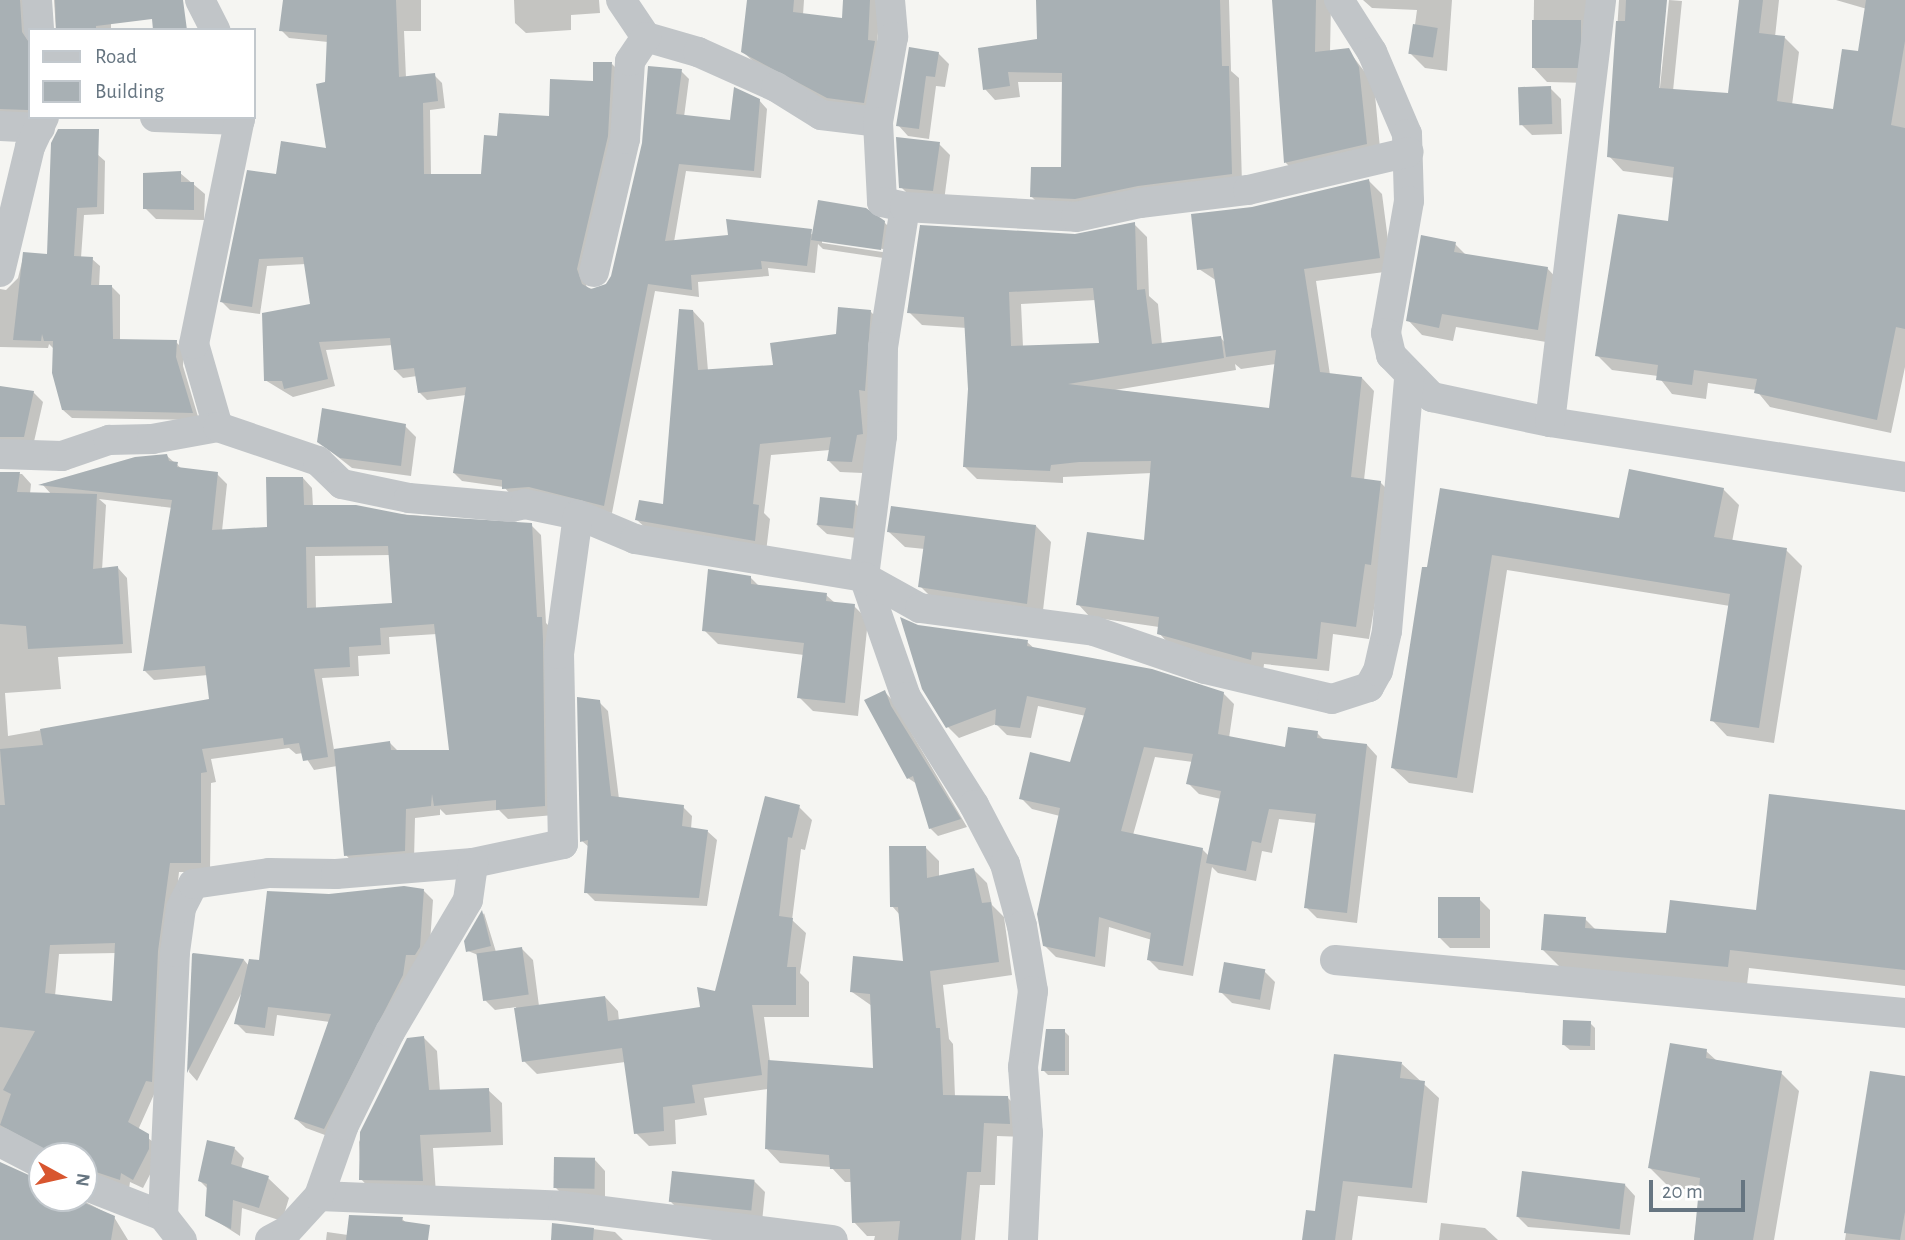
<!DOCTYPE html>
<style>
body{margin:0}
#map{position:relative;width:1905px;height:1240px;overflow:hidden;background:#f5f5f2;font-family:"Alegreya Sans",sans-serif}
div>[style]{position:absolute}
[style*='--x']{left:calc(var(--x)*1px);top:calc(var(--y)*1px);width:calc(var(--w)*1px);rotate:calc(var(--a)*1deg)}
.shadow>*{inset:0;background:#0003;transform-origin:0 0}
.building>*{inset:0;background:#a8b0b4;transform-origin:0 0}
.minor>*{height:30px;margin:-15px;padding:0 15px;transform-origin:15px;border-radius:15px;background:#c1c5c8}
span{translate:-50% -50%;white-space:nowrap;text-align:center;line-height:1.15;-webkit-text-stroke:7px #fff;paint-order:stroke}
.legend{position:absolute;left:28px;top:28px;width:228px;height:91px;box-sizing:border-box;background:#fff;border:2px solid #c2c8cd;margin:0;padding:9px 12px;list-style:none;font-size:21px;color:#667581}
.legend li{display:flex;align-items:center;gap:14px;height:35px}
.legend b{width:35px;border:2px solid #c2c8cd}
.north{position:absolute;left:28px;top:1142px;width:70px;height:70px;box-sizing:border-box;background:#fff;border:2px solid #c2c8cd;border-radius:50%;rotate:98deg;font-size:19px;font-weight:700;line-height:28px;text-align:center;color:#667581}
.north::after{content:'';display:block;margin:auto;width:24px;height:32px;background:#d8562f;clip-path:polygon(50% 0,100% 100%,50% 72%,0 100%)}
.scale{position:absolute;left:1649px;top:1180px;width:96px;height:32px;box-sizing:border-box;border:4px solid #667581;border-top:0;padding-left:9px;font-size:21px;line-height:24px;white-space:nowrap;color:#667581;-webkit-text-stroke:5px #fff;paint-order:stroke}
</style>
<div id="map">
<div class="shadow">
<div style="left:0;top:0;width:32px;height:120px"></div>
<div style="clip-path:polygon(54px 0,99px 0,111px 15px,111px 30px,56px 30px)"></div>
<div style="clip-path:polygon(evenodd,285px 0,421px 0,421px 31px,404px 31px,406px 78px,434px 75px,442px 83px,445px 108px,430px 110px,431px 175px,482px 176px,498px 138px,551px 118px,612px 64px,620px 72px,615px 145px,584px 277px,587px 288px,600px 290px,613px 277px,681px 71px,689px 79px,684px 117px,732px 122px,759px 100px,767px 109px,761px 178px,686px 171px,674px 242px,814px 234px,884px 222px,894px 232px,890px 259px,823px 249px,818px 244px,815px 273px,768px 268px,769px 276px,698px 282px,699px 297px,655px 291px,612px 513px,512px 496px,504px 487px,462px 481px,454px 473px,466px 395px,427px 400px,419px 392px,417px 376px,403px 378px,395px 370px,393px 345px,326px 350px,335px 386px,293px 397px,265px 380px,312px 306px,306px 264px,267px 266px,260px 314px,230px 310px,222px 302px,277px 176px,328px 150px,328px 42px,289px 38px,281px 30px,285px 0,822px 239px,889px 250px,889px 253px,822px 243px,822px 239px)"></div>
<div style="clip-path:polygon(514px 0,599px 0,600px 13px,571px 15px,571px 30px,526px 33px,515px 23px)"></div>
<div style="clip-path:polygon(748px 0,804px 0,803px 15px,844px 20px,845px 0,880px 0,873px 112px,839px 108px,754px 62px,743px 52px)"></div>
<div style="clip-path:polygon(1037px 0,1229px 0,1231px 71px,1239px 78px,1242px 184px,1042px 207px,1031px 196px,1063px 169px,1063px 82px,1018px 82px,1020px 97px,995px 100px,985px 89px,1039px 41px)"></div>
<div style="clip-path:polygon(1274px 0,1327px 0,1331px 4px,1330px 52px,1348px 50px,1374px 84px,1381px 159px,1301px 178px,1286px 163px)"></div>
<div style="clip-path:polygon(1363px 0,1452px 0,1447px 71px,1425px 68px,1411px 54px,1417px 10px,1372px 8px)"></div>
<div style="clip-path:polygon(1534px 0,1611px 0,1589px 83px,1547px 82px,1533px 67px)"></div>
<div style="clip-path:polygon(1619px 0,1665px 0,1659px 97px,1669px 0,1682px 1px,1673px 91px,1729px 95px,1741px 0,1779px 0,1775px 37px,1785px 38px,1799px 52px,1792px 105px,1834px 111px,1860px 53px,1867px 9px,1836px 0,1905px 0,1905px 367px,1891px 433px,1770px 407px,1756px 390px,1708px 383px,1706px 399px,1672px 394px,1658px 376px,1612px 370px,1597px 355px,1670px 223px,1675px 178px,1623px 171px,1609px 156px)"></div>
<div style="clip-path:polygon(938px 53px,949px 64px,945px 87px,936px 86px,929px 139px,908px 136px,898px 125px)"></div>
<div style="clip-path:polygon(1550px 88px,1561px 99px,1562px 134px,1532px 135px,1521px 124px)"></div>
<div style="clip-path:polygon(939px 144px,950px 155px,944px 201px,912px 198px,901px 187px)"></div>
<div style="clip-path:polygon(97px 154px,105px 161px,104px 214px,84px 215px,81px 258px,92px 259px,100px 266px,99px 287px,112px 287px,120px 295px,120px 341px,176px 342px,184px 350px,183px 366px,199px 420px,72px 418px,63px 410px,54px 349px,49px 344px,48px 348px,0 347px,0 289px,6px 290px,18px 278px,24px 254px,49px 256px)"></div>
<div style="clip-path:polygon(180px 173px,205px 194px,204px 220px,156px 219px,145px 208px)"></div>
<div style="clip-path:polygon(evenodd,1369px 181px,1382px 194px,1392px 271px,1316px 281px,1330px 375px,1362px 378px,1374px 391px,1364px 480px,1380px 482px,1393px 495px,1369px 639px,1333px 634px,1329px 671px,1264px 664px,1263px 672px,1171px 646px,1159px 633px,1159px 627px,1090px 617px,1078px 604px,1146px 542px,1152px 473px,1063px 477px,1063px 483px,977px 479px,964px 466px,970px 389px,967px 328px,922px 325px,909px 312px,1075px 236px,1134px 224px,1147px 237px,1149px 296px,1158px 304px,1162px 345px,1221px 338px,1226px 344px,1217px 281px,1199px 269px,1252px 209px,1369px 181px,1096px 300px,1101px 345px,1023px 347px,1021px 304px,1096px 300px,1369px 181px,1235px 364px,1241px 369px,1276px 364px,1271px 410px,1115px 390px,1236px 370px,1235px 364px)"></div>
<div style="clip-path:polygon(1455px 244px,1467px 256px,1547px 268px,1561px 283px,1552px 343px,1456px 327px,1453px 341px,1422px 335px,1408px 320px)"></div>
<div style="clip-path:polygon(693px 311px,704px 323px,708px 371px,775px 367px,837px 335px,870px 311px,882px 323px,873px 445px,863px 473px,840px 472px,828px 460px,830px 450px,771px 455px,764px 513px,770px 519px,766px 552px,649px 531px,637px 520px,664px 506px)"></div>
<div style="clip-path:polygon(0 388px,33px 392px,43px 402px,33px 446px,0 450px)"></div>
<div style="clip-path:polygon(405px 426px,416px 437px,411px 476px,352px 468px,319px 442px)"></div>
<div style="clip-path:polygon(evenodd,167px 456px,183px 470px,217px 474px,227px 484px,222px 531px,268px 529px,303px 478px,312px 488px,313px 507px,531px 525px,541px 535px,546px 623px,551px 628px,554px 815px,508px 819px,499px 810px,446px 815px,440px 809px,440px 815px,415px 818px,414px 860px,355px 865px,346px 855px,337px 766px,314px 770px,303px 753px,296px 754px,289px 748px,211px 759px,216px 782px,211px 783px,210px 872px,179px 872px,156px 1090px,138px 1130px,158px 1146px,158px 1159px,143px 1188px,130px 1182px,129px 1189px,84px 1183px,84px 1156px,55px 1156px,0 1129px,0 473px,22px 474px,31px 484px,30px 494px,52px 495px,42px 484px,167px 456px,99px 499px,173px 508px,145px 671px,154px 680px,208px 675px,211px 700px,8px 736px,5px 693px,61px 689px,58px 657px,132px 653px,127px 578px,118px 568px,102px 570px,106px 505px,99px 499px,167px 456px,391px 555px,394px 605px,316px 609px,315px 556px,391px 555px,167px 456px,437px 634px,451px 752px,399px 752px,390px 743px,334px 750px,322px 678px,359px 676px,358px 656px,390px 654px,389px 637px,437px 634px,167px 456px,117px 953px,114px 1003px,55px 996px,59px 954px,117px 953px)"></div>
<div style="clip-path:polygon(1723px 489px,1739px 505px,1732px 542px,1786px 550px,1802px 566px,1774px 743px,1727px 736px,1712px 720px,1730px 606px,1507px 570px,1473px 793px,1409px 783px,1393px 768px,1424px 569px,1621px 521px)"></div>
<div style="clip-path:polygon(855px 503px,866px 514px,863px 539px,827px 534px,816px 524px)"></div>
<div style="clip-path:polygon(1036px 526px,1051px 542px,1042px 619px,936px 602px,920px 586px,925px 549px,905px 547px,889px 532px)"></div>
<div style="clip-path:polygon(751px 578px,760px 587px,826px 595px,835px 603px,854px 606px,868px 620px,858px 716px,813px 711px,799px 697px,804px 655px,718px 644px,704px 630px)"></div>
<div style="clip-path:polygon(evenodd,917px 627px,1027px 642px,1035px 649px,1223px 693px,1234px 704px,1229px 738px,1286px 750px,1317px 733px,1325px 741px,1367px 745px,1377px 756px,1357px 923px,1317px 918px,1306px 907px,1316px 823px,1279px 819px,1272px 853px,1262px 851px,1256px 881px,1218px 873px,1212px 867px,1193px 976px,1159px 970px,1148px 959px,1152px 940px,1109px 927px,1105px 967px,1056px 957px,1045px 946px,1060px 816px,1032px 809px,1021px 798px,1072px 764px,1086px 716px,1038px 706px,1031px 738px,1007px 735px,996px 724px,959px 738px,948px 727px,917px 627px,1155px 757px,1193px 762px,1188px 783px,1199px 794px,1221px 799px,1209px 856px,1202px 849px,1133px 835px,1155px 757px)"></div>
<div style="clip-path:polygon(885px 692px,892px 700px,967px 827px,938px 836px,930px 828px,917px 784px,908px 778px)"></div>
<div style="clip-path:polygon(599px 702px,608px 711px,619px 799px,683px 807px,692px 816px,691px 829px,707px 831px,717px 840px,707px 906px,595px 901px,586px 892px,590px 848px,582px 841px)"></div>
<div style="clip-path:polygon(799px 807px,812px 820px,805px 850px,801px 849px,792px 920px,806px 933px,800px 973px,809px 982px,809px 1017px,764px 1017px,770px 1062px,875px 1070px,872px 1006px,852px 992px,905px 962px,900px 915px,892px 906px,925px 847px,939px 861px,939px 877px,973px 869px,987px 883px,992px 905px,1004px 917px,1012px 975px,943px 985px,949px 1039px,953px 1044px,955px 1097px,1007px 1097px,1021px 1111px,1023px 1137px,997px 1136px,995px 1185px,980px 1185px,975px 1240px,874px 1240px,875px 1236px,867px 1236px,854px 1222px,852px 1182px,845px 1182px,831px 1167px,780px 1163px,767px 1149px,768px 1089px,704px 1098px,707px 1115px,675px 1120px,676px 1144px,649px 1146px,636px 1133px,625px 1062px,537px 1074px,524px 1061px,516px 1007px,495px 1010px,484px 999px,478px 955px,468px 951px,466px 942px,484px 913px,496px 952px,522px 949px,533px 960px,539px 1006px,605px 997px,618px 1011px,619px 1021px,702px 1008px,717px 993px)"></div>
<div style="clip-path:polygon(1905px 812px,1905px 986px,1749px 968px,1747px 985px,1562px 969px,1543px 950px,1585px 919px,1597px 931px,1668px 935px,1757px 911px)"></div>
<div style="clip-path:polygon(424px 891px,433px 900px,429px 957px,333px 1138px,306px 1128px,296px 1119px,330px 1022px,277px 1015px,274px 1036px,246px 1033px,236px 1023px,242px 992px,197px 1081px,189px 1072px,194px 955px,244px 960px,249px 966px,260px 962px,329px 896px)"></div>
<div style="clip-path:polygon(1479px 899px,1490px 910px,1490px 948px,1450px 948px,1439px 937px)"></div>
<div style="clip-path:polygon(1264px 971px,1275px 982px,1270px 1010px,1232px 1003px,1221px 992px)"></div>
<div style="clip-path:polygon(1590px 1023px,1595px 1028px,1595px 1050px,1570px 1050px,1564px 1045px)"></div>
<div style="clip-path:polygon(1064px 1031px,1069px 1036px,1069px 1075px,1048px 1075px,1043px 1070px)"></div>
<div style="clip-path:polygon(424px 1038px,437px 1051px,440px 1091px,488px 1090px,502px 1103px,503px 1145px,433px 1148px,436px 1194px,374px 1193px,361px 1179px,359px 1142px,408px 1039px)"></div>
<div style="clip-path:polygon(1706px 1051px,1717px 1061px,1781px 1073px,1799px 1091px,1774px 1240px,1694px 1240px,1700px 1192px,1668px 1186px,1650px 1168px)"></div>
<div style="clip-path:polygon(1402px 1064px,1439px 1098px,1427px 1203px,1358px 1196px,1352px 1240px,1305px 1240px)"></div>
<div style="clip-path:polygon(1871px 1073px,1905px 1078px,1905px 1240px,1845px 1240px)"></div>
<div style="clip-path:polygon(234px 1148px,244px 1158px,241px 1169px,268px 1178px,289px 1198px,282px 1221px,242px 1208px,240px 1236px,207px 1215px,209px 1190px,200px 1181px)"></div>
<div style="clip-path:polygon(595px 1160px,605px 1171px,605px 1202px,566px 1198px,555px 1187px)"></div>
<div style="clip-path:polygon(0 1164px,42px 1181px,42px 1198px,78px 1198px,114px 1217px,128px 1240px,0 1240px)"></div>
<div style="clip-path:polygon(754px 1181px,765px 1192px,762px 1222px,681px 1212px,670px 1201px)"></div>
<div style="clip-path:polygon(1625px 1185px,1635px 1196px,1630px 1235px,1528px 1227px,1517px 1216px)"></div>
<div style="clip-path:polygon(402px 1219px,412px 1228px,410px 1240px,326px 1240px,327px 1232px,348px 1235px)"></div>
<div style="clip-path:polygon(1441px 1223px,1485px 1228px,1498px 1240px,1439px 1240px)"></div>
<div style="clip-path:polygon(593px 1229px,615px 1232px,623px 1240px,553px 1240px)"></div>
</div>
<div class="building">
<div style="clip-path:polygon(0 0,20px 0,22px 32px,30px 44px,28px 110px,0 109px)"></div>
<div style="clip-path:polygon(55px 0,183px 0,187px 30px,153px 30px,152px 19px,96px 26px,96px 30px,56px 30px)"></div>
<div style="clip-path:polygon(283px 0,396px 0,399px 77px,435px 73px,438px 101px,423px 103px,424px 174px,481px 174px,484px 135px,497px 136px,499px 113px,549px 116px,550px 79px,593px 81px,593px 62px,612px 62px,608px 136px,577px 269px,582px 284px,591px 289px,606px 284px,611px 276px,642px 143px,648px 66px,682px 69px,676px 114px,730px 120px,734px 87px,760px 99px,754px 171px,679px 164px,665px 241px,728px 235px,726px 219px,812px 229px,807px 266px,761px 261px,762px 269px,691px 275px,692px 290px,648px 284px,604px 506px,529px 487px,502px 489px,502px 480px,453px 473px,466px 387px,418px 393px,414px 368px,394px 370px,390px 338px,319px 342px,328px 379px,284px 389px,282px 381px,264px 381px,262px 313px,310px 304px,303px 257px,259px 259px,252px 307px,220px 302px,247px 170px,276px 174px,281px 141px,326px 148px,316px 84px,325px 82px,327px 35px,279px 31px)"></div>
<div style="clip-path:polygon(747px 0,794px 0,793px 12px,842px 18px,843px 0,870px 0,868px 40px,875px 41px,864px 103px,827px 98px,741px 52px)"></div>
<div style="clip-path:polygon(1036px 0,1220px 0,1222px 66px,1229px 66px,1232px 174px,1138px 186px,1075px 199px,1030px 197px,1031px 167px,1061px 167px,1062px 73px,1008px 72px,1010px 86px,983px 90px,978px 48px,1037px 39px)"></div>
<div style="clip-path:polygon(1272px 0,1316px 0,1315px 52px,1349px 48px,1359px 67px,1367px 144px,1284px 163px)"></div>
<div style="clip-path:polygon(1626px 0,1667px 0,1659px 88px,1728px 93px,1739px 0,1763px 0,1759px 33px,1785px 36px,1777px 101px,1833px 109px,1842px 49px,1858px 51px,1866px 0,1905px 0,1905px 41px,1891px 125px,1905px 128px,1905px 329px,1896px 327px,1877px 420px,1754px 393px,1757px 379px,1694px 370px,1692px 385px,1656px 380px,1658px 365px,1595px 356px,1618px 214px,1668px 221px,1674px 167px,1607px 157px,1616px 21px,1625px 21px)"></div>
<div style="left:1532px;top:20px;width:49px;height:48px"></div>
<div style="left:1413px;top:24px;width:25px;height:30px;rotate:9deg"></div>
<div style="clip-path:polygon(909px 47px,939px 52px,935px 77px,926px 76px,919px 129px,896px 126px)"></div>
<div style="left:1551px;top:86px;width:38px;height:33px;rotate:88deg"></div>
<div style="clip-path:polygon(58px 129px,99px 129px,97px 207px,77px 208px,74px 256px,93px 257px,91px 285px,112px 285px,113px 339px,177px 340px,176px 357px,193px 413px,62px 410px,52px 373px,53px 341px,44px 341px,42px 334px,41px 341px,13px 340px,23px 252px,47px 254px,51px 143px)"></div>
<div style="clip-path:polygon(896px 137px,940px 142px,933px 191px,899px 188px)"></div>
<div style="clip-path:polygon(181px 171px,181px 182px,194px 182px,194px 210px,143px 209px,143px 173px)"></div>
<div style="clip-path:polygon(evenodd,1369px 179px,1380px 258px,1304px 269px,1320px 372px,1362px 377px,1351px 477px,1381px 481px,1371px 565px,1365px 564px,1356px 627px,1321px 622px,1317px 659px,1252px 652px,1251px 660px,1157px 634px,1159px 617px,1076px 605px,1087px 532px,1144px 540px,1151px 461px,1079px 462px,1051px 465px,1050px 471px,963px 467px,968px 389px,964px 317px,907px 313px,920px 225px,1075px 234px,1135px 222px,1137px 290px,1145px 289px,1152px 344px,1221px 336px,1224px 358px,1068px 384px,1269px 408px,1276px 350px,1226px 357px,1213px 268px,1197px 270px,1191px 214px,1252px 207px,1369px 179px,1093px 288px,1099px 343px,1011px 346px,1009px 292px,1093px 288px)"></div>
<div style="clip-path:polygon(818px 200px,866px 208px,885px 221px,881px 250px,811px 240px)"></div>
<div style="clip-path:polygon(1421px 235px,1456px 242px,1454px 252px,1548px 267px,1538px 330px,1442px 314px,1439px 328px,1406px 321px)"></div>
<div style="clip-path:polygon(838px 307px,871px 310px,865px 391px,859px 390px,863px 434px,857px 435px,852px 462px,827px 461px,831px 437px,760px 444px,753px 504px,759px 505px,755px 541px,635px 520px,639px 500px,663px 504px,679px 309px,693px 310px,698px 370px,773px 365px,770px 343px,836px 334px)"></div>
<div style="clip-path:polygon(0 386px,34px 391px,24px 437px,0 437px)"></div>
<div style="clip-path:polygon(322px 408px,406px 424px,401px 466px,340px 458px,317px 442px)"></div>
<div style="clip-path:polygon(evenodd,167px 454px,169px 461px,178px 462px,177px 467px,218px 472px,212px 530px,267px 527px,266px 477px,303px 477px,304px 505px,356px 505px,407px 515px,532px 523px,537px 617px,542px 617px,543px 640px,545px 806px,496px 810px,496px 800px,434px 806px,432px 794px,431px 806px,406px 809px,405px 851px,344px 856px,334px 749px,390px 741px,391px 750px,449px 750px,434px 624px,380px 628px,381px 645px,349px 647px,350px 667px,314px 669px,328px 757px,303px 761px,299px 743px,284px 745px,283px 738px,202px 749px,207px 772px,201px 773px,201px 863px,170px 863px,158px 951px,152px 1082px,146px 1081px,128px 1122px,149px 1134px,149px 1149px,133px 1180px,121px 1173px,120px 1180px,84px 1168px,84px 1156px,57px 1156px,0 1125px,11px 1094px,3px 1090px,35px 1031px,0 1027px,0 805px,5px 805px,0 749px,43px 745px,40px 729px,209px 699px,205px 666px,143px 671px,172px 500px,38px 485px,135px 457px,167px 454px,388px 546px,392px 603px,307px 608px,306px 547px,388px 546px,167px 454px,115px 943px,112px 1001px,45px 993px,50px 945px,115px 943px)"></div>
<div style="clip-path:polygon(1629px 469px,1724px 488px,1714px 537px,1787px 548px,1759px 728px,1710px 721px,1730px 594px,1492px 555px,1457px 778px,1391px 768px,1422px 567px,1427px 567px,1440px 488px,1619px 518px)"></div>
<div style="clip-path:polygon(0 472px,20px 472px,17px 492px,97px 494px,93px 569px,118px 566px,123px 644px,28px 649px,26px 626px,0 624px)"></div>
<div style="left:820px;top:497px;width:36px;height:28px;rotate:6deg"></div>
<div style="clip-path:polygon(891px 506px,1036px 525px,1027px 604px,918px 587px,925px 536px,887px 532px)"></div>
<div style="clip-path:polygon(708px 569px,751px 576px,751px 584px,827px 593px,826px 601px,855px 604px,845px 703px,797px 698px,804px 643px,702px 631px)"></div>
<div style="clip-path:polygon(900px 617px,918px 625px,1028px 640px,1027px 646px,1152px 669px,1224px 692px,1218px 734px,1285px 747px,1288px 727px,1318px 731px,1317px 738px,1367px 744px,1347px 913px,1304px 908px,1316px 814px,1269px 809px,1261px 843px,1252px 841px,1246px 871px,1206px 863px,1221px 791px,1186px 784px,1193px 754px,1144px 747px,1121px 831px,1203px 848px,1183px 966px,1147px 960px,1151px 933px,1099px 917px,1095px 957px,1043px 946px,1037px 914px,1060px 808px,1019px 799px,1030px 752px,1070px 762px,1086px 708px,1027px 696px,1020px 728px,995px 725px,996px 709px,946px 728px,922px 689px)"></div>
<div style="clip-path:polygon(885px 690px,891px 706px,961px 819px,929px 829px,913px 776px,907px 779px,864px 700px)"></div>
<div style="clip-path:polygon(577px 697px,600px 700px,611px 796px,684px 805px,682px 826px,708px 830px,699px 898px,584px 893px,588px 840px,580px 842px)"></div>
<div style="clip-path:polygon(1769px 794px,1905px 810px,1905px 970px,1730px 950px,1728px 967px,1541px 950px,1544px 914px,1586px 917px,1585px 928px,1666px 933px,1670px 900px,1756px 910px)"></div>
<div style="clip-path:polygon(765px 796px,800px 805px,792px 838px,788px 837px,779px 916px,793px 918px,787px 967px,796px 967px,796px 1005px,752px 1005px,762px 1075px,692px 1085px,695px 1103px,663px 1107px,664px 1131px,634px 1134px,622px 1048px,522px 1062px,514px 1008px,605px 996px,608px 1021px,700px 1007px,697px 987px,715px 991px)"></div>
<div style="clip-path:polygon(889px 846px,926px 846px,927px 878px,974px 868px,982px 903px,991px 902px,999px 962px,930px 971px,936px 1028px,940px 1028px,943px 1095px,1008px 1096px,1010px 1124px,984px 1123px,981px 1172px,967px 1172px,961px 1240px,898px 1240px,900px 1221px,852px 1223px,850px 1169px,830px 1169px,829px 1155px,765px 1149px,768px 1060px,873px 1068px,870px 994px,850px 992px,853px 956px,903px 961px,898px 907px,890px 907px)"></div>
<div style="clip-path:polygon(404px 886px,424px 889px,420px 947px,415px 955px,406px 955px,403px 975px,324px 1129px,294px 1119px,331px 1014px,268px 1007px,265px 1028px,234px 1024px,249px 959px,259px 960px,267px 891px,329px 894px)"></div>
<div style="left:1438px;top:897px;width:42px;height:41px"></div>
<div style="clip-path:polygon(482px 910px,491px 946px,466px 952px,464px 941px)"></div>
<div style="left:522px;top:947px;width:48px;height:46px;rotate:82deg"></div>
<div style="clip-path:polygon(193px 953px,244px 959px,187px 1073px,192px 954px)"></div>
<div style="left:1224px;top:962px;width:42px;height:31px;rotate:10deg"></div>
<div style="left:1563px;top:1020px;width:28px;height:25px;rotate:2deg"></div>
<div style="clip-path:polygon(1046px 1029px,1065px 1029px,1065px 1071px,1041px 1071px)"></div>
<div style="clip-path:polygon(424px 1036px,429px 1090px,489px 1088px,491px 1132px,420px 1135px,423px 1181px,359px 1180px,360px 1132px,407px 1038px)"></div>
<div style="clip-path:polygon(1670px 1043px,1707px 1049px,1706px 1058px,1782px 1071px,1753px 1240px,1694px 1240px,1700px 1178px,1648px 1168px)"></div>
<div style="clip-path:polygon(1334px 1054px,1402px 1062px,1400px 1078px,1425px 1081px,1412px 1188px,1343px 1181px,1335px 1240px,1302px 1240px,1306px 1210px,1315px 1211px)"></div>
<div style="clip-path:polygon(1870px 1071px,1905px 1076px,1905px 1212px,1900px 1240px,1844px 1233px)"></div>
<div style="clip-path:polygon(207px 1140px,235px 1147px,231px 1164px,269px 1176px,259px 1208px,233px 1200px,231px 1229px,205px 1216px,207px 1184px,198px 1181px)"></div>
<div style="left:554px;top:1157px;width:41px;height:31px;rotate:1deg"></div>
<div style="clip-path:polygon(0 1162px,42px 1181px,42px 1198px,73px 1198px,115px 1216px,111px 1240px,0 1240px)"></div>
<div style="left:672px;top:1171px;width:83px;height:31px;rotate:6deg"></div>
<div style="left:1522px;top:1171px;width:104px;height:46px;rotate:7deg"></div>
<div style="clip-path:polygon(349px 1215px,403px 1217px,402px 1221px,430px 1225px,428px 1240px,346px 1240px)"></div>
<div style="clip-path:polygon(552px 1223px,594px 1228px,593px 1240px,551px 1240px)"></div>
</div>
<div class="minor">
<div style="--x:37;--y:0;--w:30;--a:86"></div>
<div style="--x:200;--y:0;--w:34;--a:63"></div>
<div style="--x:621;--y:0;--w:45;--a:56"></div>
<div style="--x:646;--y:37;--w:54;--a:16.1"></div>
<div style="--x:698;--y:52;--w:85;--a:24.2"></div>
<div style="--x:776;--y:87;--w:53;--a:31.9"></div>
<div style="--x:821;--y:115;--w:57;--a:7"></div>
<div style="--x:890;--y:0;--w:37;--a:85"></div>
<div style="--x:893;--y:37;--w:86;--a:100"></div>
<div style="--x:878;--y:122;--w:80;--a:87.1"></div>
<div style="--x:882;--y:202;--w:24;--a:12"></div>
<div style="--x:905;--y:207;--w:142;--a:98.9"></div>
<div style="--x:883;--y:347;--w:89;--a:90.6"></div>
<div style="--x:882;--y:436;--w:142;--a:97.3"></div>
<div style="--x:864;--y:577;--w:127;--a:70.7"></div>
<div style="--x:906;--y:697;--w:128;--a:57.8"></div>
<div style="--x:974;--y:805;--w:67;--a:62.3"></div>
<div style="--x:1005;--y:864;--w:64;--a:74.7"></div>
<div style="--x:1022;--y:926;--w:66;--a:80.4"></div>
<div style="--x:1033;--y:991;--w:77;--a:97.5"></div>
<div style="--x:1023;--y:1067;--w:66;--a:85.7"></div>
<div style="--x:1028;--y:1133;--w:107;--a:92.7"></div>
<div style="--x:1339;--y:0;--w:62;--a:57.6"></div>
<div style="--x:1372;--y:52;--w:89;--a:66.9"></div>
<div style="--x:1407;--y:134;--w:67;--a:88.3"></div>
<div style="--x:1409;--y:201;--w:134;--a:99.9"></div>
<div style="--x:1386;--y:333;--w:23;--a:77"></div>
<div style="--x:1391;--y:355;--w:59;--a:45.7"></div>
<div style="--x:1432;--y:397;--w:121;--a:12"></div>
<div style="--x:1550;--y:422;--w:359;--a:8.8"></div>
<div style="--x:155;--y:117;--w:85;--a:2"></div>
<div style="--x:0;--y:126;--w:40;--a:2.9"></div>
<div style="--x:905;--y:207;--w:171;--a:3.3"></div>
<div style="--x:1076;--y:217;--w:66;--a:-12.3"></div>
<div style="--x:1140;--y:203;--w:109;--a:-6.9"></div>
<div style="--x:1248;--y:190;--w:165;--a:-13.3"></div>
<div style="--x:0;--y:272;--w:129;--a:-76.5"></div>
<div style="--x:30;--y:147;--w:33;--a:-65"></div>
<div style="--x:594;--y:272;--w:137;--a:-76.9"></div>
<div style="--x:625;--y:139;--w:78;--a:-86.3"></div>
<div style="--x:630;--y:61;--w:29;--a:-56"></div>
<div style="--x:1550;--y:422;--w:425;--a:-83.1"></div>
<div style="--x:218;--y:427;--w:86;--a:-106.1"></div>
<div style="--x:194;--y:344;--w:232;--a:-78.5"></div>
<div style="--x:0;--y:454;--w:62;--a:1.8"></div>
<div style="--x:62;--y:456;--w:50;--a:-18.8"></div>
<div style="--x:109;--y:440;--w:43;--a:-1.3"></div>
<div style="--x:152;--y:439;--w:67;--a:-10.3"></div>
<div style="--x:218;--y:427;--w:106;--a:18.8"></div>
<div style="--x:318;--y:461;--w:33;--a:44"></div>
<div style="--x:342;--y:484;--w:68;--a:11.8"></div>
<div style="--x:409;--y:498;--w:103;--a:5"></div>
<div style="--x:512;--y:507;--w:13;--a:-13"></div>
<div style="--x:525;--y:504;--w:54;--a:11.7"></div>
<div style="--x:578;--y:515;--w:62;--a:22.8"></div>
<div style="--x:635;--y:539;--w:232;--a:9.4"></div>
<div style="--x:864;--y:577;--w:64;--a:29"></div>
<div style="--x:920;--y:608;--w:176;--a:7.5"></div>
<div style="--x:1094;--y:631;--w:117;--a:18.9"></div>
<div style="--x:1205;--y:669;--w:130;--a:13.3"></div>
<div style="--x:1332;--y:699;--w:39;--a:-18"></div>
<div style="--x:1369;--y:687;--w:18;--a:-61"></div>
<div style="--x:1378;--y:671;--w:41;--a:-77.3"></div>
<div style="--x:1387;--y:631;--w:255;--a:-85"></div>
<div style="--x:1335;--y:960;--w:572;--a:5.31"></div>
<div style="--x:0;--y:1142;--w:47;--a:27.6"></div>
<div style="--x:84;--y:1185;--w:85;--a:21.4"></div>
<div style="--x:163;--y:1216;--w:31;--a:52"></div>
<div style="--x:319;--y:1196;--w:244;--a:2.3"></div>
<div style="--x:563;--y:1206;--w:272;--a:7.2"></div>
<div style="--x:163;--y:1216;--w:264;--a:-87.4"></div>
<div style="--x:175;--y:952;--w:44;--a:-82.2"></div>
<div style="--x:181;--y:908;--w:27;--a:-63"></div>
<div style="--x:193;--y:884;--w:77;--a:-8.2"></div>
<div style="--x:269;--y:873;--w:67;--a:0.9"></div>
<div style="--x:336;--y:874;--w:137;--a:-4.6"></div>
<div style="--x:473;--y:863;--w:92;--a:-11.9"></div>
<div style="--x:563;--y:844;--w:190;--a:-91.2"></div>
<div style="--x:559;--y:654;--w:140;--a:-82.2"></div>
<div style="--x:270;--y:1240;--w:19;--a:-28"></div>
<div style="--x:287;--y:1231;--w:47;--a:-47.6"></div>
<div style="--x:319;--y:1196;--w:75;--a:-70.6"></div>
<div style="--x:344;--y:1125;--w:104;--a:-63.7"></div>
<div style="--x:390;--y:1032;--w:153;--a:-59.4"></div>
<div style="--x:468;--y:900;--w:37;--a:-82"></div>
</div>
<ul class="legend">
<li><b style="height:9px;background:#c1c5c8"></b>Road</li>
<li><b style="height:19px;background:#a8b0b4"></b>Building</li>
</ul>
<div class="north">N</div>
<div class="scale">20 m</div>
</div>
